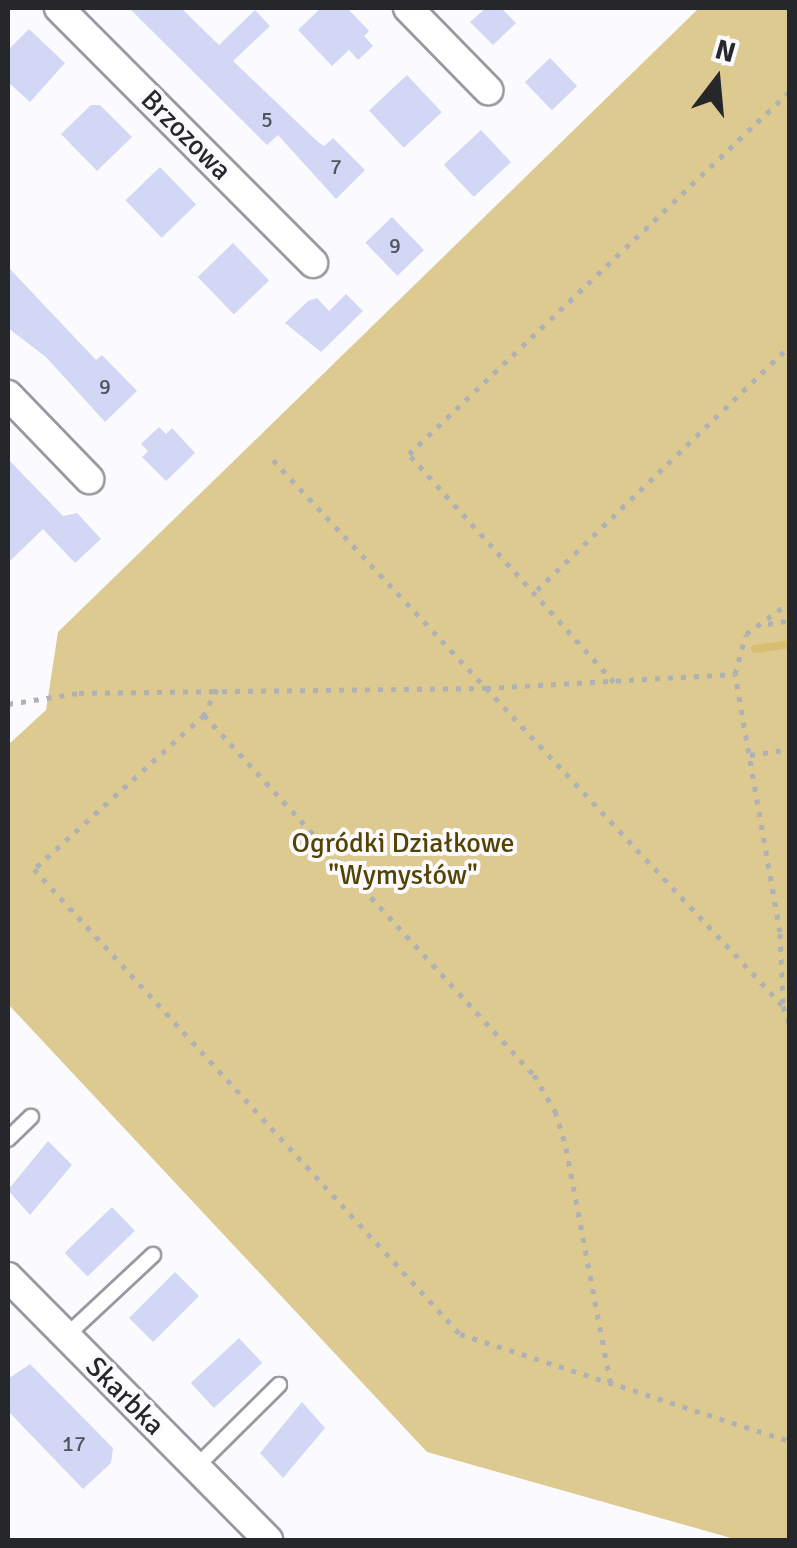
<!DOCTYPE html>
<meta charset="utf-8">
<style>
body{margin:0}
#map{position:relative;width:797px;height:1548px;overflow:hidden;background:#fbfbff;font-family:Signika,sans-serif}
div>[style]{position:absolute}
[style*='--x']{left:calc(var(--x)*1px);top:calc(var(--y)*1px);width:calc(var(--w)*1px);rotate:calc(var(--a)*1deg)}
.green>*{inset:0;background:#ddca90}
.stream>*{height:8px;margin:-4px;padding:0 4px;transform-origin:4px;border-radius:4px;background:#d7be70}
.building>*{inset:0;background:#d2d7f5;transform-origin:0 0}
.path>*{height:5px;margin-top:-2.5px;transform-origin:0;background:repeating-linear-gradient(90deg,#b0b1b4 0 5px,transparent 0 13px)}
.roads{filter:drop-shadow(2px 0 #9799a1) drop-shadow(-2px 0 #9799a1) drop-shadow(0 2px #9799a1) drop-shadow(0 -2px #9799a1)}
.service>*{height:14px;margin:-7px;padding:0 7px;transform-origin:7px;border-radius:7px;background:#fff}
.minor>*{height:28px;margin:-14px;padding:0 14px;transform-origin:14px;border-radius:14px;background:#fff}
span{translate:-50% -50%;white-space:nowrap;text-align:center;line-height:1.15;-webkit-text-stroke:8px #fbfbff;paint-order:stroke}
.number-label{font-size:22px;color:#51535d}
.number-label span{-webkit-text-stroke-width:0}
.street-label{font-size:28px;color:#26272a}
.park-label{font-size:28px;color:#554301}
.frame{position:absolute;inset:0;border:10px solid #26272a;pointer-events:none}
.north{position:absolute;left:667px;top:30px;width:100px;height:100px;-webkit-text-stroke:8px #fbfbff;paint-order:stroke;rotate:16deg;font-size:28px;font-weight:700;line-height:40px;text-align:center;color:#26272a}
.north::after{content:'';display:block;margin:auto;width:35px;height:45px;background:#26272a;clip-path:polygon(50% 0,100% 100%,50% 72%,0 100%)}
</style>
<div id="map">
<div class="green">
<div style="clip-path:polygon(699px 8px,789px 8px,789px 1540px,738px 1540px,427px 1452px,8px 1004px,8px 745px,46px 710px,58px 632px)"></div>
</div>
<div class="stream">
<div style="--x:755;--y:649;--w:35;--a:-8"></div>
</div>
<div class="building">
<div style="clip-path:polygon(129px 8px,181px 8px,219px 45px,255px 10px,270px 26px,233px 61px,318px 142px,324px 146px,333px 138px,365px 170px,336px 199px,278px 135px,267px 145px)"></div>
<div style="clip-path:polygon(321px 8px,347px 8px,369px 31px,364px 36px,373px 46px,358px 60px,349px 50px,332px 66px,298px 30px)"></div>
<div style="clip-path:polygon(486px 8px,501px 8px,516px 23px,493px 45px,470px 22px)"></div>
<div style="clip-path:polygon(29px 29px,65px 63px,30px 102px,8px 82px,8px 50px)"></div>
<div style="left:550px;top:58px;width:39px;height:35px;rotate:46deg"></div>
<div style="left:407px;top:75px;width:51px;height:52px;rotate:47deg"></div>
<div style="clip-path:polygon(91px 105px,100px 105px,132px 137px,97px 171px,61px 134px)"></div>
<div style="left:481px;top:130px;width:44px;height:51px;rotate:47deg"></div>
<div style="left:160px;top:167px;width:52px;height:48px;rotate:46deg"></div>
<div style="left:392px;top:217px;width:46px;height:37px;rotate:46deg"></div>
<div style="left:233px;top:243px;width:52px;height:49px;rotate:46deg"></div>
<div style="clip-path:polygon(8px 267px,96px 360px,102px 355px,137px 391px,105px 422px,46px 357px,8px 328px)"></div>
<div style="clip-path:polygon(346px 294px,363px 311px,321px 352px,285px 323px,308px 301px,317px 298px,329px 311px)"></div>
<div style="clip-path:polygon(159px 427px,166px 434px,172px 428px,195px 453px,166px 481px,142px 457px,148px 451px,141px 444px)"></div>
<div style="clip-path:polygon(8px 459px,63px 516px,77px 513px,101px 539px,75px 563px,43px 529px,8px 563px)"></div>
<div style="clip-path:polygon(48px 1141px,72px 1165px,30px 1215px,8px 1190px)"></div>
<div style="left:112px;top:1207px;width:33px;height:66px;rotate:46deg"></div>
<div style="left:175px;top:1272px;width:34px;height:65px;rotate:45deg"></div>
<div style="left:239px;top:1338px;width:34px;height:66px;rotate:47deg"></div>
<div style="clip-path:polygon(30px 1364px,113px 1448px,111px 1463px,83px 1489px,8px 1411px,8px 1379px)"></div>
<div style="clip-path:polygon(302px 1402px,325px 1428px,283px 1478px,260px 1453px)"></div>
</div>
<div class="path">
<div style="--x:273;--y:460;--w:747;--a:46.95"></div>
<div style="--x:783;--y:1006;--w:21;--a:71"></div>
<div style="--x:537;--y:590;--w:351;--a:-44"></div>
<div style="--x:768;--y:624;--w:22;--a:-10"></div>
<div style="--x:614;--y:682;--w:307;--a:-132"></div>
<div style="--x:409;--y:454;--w:526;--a:-43.61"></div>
<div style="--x:217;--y:689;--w:29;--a:117"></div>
<div style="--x:204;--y:715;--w:229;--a:137.8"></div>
<div style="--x:34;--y:869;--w:631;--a:47.51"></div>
<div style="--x:460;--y:1334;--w:347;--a:18"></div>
<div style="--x:8;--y:704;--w:72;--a:-8.8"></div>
<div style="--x:79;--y:693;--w:407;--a:-0.7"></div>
<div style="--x:486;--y:688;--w:249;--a:-3.2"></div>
<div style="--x:204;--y:715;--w:488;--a:47.5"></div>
<div style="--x:534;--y:1075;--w:42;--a:59.7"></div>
<div style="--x:555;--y:1111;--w:39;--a:73"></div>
<div style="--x:566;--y:1148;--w:243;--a:79.3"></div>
<div style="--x:750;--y:755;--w:40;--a:-8.5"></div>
<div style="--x:783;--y:1003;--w:71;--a:-92.4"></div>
<div style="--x:780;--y:932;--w:262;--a:-99.9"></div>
<div style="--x:735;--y:674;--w:41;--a:-74.6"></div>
<div style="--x:746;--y:634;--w:54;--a:-36"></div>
</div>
<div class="roads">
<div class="service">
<div style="--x:8;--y:1139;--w:32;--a:-44"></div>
<div style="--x:66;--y:1336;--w:119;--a:-43"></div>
<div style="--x:196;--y:1467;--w:117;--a:-44.7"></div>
</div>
<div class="minor">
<div style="--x:59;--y:8;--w:360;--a:45.1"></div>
<div style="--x:408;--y:8;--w:115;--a:45.7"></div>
<div style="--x:8;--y:395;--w:117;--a:46"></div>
<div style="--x:8;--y:1277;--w:370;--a:45.3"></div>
</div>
</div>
<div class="number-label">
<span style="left:267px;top:120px">5</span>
<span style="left:336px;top:167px">7</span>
<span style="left:395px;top:246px">9</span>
<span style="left:105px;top:387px">9</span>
<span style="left:74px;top:1444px">17</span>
</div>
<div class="street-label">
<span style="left:186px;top:135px;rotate:45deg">Brzozowa</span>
<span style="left:125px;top:1396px;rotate:45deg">Skarbka</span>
</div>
<div class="park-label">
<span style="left:403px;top:859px">Ogródki Działkowe<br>"Wymysłów"</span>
</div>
<div class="frame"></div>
<div class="north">N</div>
</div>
